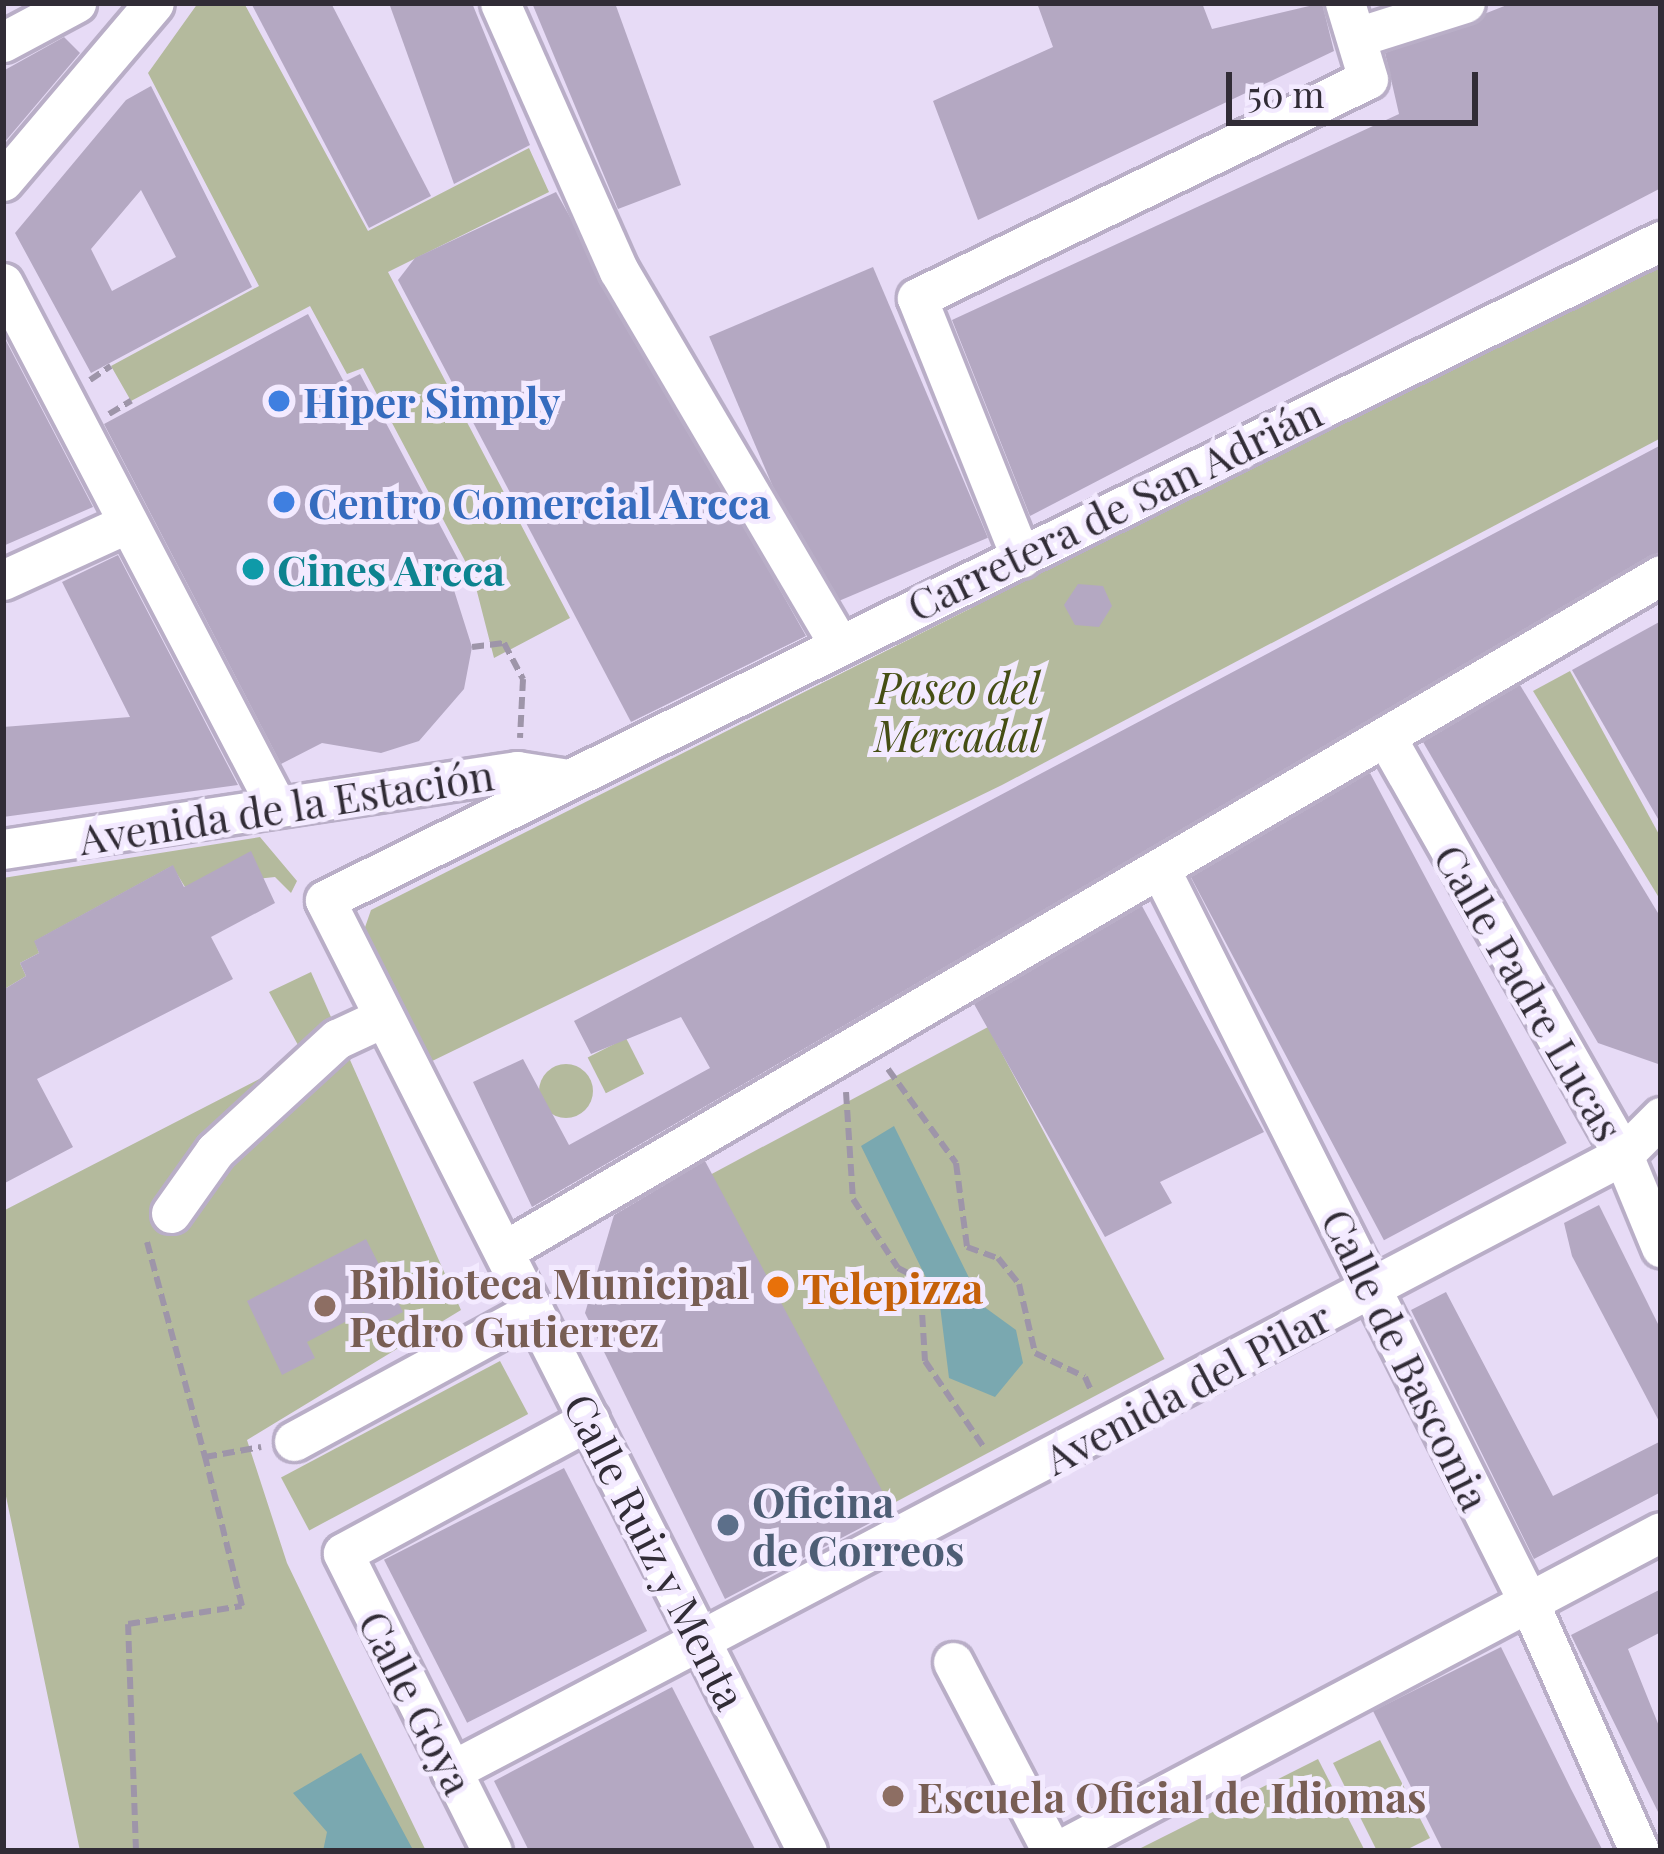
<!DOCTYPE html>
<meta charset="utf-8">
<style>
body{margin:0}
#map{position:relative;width:1664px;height:1854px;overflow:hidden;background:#e7dbf6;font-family:"Playfair Display",serif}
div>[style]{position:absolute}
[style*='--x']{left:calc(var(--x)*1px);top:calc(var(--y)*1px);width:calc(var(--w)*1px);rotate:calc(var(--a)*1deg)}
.green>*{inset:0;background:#b4ba9d;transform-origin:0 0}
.round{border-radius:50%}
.water>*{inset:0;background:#7aa8b0}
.building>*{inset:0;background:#b4a8c2;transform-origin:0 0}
.path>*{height:6px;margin-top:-3px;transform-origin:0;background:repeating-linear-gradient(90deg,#9e95a9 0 12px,transparent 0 18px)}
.roads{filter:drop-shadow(3px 0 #b9aec7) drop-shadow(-3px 0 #b9aec7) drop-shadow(0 3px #b9aec7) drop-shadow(0 -3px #b9aec7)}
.minor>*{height:39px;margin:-19.5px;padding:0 19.5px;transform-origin:19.5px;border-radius:19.5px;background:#fff}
.dots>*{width:33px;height:33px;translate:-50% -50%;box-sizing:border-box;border:6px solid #f3eaff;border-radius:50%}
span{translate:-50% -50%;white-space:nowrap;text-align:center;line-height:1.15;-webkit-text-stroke:10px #f3eaff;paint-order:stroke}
.shop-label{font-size:42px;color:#366cbe;font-weight:700}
.left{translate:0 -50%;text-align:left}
.street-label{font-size:42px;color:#312c36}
.culture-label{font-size:42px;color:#0d838f;font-weight:700}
.park-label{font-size:42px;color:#454e14;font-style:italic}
.education-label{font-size:42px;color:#785e54;font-weight:700}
.food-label{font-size:42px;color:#c56008;font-weight:700}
.service-label{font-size:42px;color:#4e5e75;font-weight:700}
.frame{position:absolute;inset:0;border:6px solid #312c36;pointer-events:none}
.scale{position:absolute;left:1226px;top:72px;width:252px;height:54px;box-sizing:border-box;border:6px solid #312c36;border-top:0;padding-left:15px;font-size:36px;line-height:42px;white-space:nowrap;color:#312c36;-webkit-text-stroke:9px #f3eaff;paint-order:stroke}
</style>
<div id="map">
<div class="green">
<div style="clip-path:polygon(198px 3px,244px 3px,368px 231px,529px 148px,549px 192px,388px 272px,570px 618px,494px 658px,473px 576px,363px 368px,347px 374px,310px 306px,131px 401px,111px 366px,259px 286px,148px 73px)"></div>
<div style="clip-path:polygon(1661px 261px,1661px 438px,1002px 785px,426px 1064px,362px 936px,371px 910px)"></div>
<div style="clip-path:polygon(1570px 671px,1661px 838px,1661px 901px,1533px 691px)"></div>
<div style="clip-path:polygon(260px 837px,297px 881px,291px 893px,275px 877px,185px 887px,172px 866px,35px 941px,39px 953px,20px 963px,26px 976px,3px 990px,3px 878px)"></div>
<div style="clip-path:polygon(311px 972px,461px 1310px,247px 1440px,287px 1563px,426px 1851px,80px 1851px,3px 1482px,3px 1211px,304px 1056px,269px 992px)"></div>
<div style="left:988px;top:1027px;width:376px;height:314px;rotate:62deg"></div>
<div style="left:626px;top:1038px;width:40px;height:43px;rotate:63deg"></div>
<div class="round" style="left:539px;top:1064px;width:54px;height:54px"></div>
<div style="left:500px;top:1361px;width:60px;height:248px;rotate:62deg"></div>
<div style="clip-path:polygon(1380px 1740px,1430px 1838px,1404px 1851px,1377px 1851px,1333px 1763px)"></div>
<div style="clip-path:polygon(1318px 1759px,1365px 1851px,1135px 1851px)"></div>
</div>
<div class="water">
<div style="clip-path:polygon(894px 1126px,983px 1306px,1016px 1330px,1023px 1363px,995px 1397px,949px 1378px,940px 1306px,861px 1146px)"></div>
<div style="clip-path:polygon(361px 1753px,412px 1848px,414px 1851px,323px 1851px,327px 1832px,293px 1793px)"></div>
</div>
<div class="building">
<div style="clip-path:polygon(251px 3px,331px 3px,431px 196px,369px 228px)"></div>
<div style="clip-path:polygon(389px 3px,472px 3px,530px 145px,454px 184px)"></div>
<div style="clip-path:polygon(532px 3px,615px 3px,681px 185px,618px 209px)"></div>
<div style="clip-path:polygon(1037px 3px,1202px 3px,1212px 29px,1322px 3px,1334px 51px,978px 220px,933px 101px,1053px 47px)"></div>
<div style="clip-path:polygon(1512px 3px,1661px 3px,1661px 188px,1030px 516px,952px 320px,1399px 114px,1385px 53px)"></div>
<div style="clip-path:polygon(64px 37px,80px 53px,3px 144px,3px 71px)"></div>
<div style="clip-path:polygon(evenodd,151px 86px,252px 287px,91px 373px,15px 233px,126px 100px,151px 86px,141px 190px,176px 257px,112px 291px,91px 249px,141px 190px)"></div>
<div style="clip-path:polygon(556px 192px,806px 636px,631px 722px,398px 280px,415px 258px)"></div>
<div style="left:873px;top:267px;width:294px;height:178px;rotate:67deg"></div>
<div style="clip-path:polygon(308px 314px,344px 382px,360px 374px,468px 578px,453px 587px,472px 647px,464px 689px,419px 741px,381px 753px,322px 743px,281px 764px,104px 424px)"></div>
<div style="clip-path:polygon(3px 335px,93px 507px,3px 546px)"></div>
<div style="clip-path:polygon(1661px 445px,1661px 551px,532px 1207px,473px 1082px,523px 1059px,569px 1145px,710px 1068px,681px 1017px,591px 1054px,574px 1021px)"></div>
<div style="clip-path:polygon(118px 555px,238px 785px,3px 817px,3px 727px,130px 717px,62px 582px)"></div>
<div style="clip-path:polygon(1078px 584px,1103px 586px,1112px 606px,1099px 627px,1075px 625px,1064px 605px)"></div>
<div style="clip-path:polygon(1661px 621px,1661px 824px,1572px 670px)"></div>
<div style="clip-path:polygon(1520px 685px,1661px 918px,1661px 1065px,1598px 1043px,1423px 742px)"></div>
<div style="left:1370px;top:773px;width:419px;height:207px;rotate:62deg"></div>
<div style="clip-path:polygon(251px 851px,275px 903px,211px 937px,233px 979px,37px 1079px,73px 1147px,3px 1184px,3px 990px,26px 976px,20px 963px,39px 953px,34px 941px,173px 865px,184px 887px)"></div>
<div style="clip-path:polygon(1142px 906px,1264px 1132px,1160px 1182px,1172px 1203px,1105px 1237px,974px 1004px)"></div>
<div style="clip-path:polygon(705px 1161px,893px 1511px,725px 1599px,585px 1313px,614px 1215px)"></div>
<div style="clip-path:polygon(1599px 1205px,1661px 1330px,1661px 1425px,1572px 1256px,1564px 1223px)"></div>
<div style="clip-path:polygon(366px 1239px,403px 1312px,371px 1328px,364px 1312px,307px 1342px,315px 1358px,282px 1375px,247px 1301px)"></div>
<div style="clip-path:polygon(1446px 1292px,1553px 1496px,1661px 1441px,1661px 1492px,1534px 1559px,1411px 1310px)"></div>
<div style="left:564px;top:1468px;width:183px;height:202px;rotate:63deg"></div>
<div style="clip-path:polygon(1661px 1589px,1661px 1632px,1628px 1649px,1661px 1731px,1661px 1818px,1571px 1635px)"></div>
<div style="clip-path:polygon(1501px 1647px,1571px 1789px,1603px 1851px,1443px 1851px,1373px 1711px)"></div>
<div style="clip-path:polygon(672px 1687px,756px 1851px,529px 1851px,494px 1781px)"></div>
</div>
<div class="path">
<div style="--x:90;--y:380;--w:25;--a:-34"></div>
<div style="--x:109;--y:414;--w:26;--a:-31"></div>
<div style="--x:472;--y:647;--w:32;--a:-7"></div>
<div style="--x:504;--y:643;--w:41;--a:62.2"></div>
<div style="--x:523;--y:679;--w:59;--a:92.9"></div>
<div style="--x:888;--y:1069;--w:116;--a:54.1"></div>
<div style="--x:956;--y:1163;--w:85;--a:82.5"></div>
<div style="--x:967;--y:1247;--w:33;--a:20"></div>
<div style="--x:998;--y:1258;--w:33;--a:51"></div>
<div style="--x:1019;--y:1284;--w:71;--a:76.9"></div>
<div style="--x:1035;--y:1353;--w:55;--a:25.6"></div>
<div style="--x:1085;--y:1377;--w:17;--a:66"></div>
<div style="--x:846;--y:1092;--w:107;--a:86.3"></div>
<div style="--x:853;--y:1199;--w:82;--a:56.9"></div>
<div style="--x:898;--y:1268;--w:25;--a:27"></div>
<div style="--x:920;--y:1279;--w:82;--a:86.5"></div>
<div style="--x:925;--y:1361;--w:107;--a:55.7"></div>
<div style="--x:147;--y:1242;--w:223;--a:74.9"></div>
<div style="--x:205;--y:1457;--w:57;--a:-10.1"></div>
<div style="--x:136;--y:1851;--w:227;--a:-92"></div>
<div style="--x:128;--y:1624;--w:115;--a:-9"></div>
<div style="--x:242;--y:1606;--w:154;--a:-103.9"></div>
</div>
<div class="roads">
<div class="minor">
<div style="--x:500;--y:3;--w:293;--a:66.1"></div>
<div style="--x:619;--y:271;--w:428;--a:59.5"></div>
<div style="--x:1357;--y:37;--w:113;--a:-17.5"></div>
<div style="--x:3;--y:42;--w:83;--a:-28.1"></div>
<div style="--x:3;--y:181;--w:233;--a:-49.7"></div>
<div style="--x:3;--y:283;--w:587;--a:62.39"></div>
<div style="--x:1021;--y:558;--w:280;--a:-111.8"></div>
<div style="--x:917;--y:298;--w:501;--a:-25.9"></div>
<div style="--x:1368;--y:79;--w:79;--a:-106.8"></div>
<div style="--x:3;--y:580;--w:135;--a:-24.5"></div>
<div style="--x:1388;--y:741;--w:476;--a:60.4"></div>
<div style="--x:1623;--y:1155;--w:100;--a:67.6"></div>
<div style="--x:3;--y:849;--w:520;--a:-8.63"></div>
<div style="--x:517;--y:771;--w:52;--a:8.9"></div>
<div style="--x:1162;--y:873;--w:822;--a:63.31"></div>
<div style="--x:1531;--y:1607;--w:267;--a:66.1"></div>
<div style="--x:171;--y:1213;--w:76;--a:-54.6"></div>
<div style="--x:215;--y:1151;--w:166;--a:-42.6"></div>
<div style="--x:337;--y:1039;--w:45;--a:-24.9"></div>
<div style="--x:509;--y:1248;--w:1334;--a:-30.29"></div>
<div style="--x:294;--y:1441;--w:272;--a:-28.5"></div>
<div style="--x:953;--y:1662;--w:213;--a:62.4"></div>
<div style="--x:451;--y:1771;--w:1324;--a:-27.73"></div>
<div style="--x:1623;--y:1155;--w:54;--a:-45"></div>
<div style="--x:492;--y:1851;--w:333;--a:-116.6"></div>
<div style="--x:343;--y:1553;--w:280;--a:-28.4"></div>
<div style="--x:807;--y:1851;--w:1066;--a:-116.88"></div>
<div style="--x:325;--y:900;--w:1490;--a:-26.26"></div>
<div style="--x:1058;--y:1851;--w:682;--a:-27.88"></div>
</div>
</div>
<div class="dots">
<div style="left:279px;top:401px;background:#3f7fe0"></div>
<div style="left:284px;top:502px;background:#3f7fe0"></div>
<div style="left:253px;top:569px;background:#0f9aa8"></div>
<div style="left:778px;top:1287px;background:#e8710a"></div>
<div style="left:325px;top:1306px;background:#8d6e63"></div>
<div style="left:728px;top:1525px;background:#5c6f8a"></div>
<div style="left:893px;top:1796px;background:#8d6e63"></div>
</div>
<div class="shop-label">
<span class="left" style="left:303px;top:401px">Hiper Simply</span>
<span class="left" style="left:308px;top:502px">Centro Comercial Arcca</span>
</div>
<div class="street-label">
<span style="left:1114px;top:508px;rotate:-26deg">Carretera de San Adrián</span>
<span style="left:286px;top:806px;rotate:-9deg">Avenida de la Estación</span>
<span style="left:1530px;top:992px;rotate:60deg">Calle Padre Lucas</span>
<span style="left:1407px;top:1359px;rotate:64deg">Calle de Basconia</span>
<span style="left:1187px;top:1387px;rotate:-28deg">Avenida del Pilar</span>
<span style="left:656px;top:1551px;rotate:63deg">Calle Ruiz y Menta</span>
<span style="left:417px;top:1702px;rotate:63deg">Calle Goya</span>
</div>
<div class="culture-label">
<span class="left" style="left:277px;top:569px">Cines Arcca</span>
</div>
<div class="park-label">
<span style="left:958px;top:711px">Paseo del<br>Mercadal</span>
</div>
<div class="education-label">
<span class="left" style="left:349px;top:1306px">Biblioteca Municipal<br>Pedro Gutierrez</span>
<span class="left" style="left:917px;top:1796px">Escuela Oficial de Idiomas</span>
</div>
<div class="food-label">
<span class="left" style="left:802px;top:1287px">Telepizza</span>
</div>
<div class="service-label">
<span class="left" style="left:752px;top:1525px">Oficina<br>de Correos</span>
</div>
<div class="frame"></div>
<div class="scale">50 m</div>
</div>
